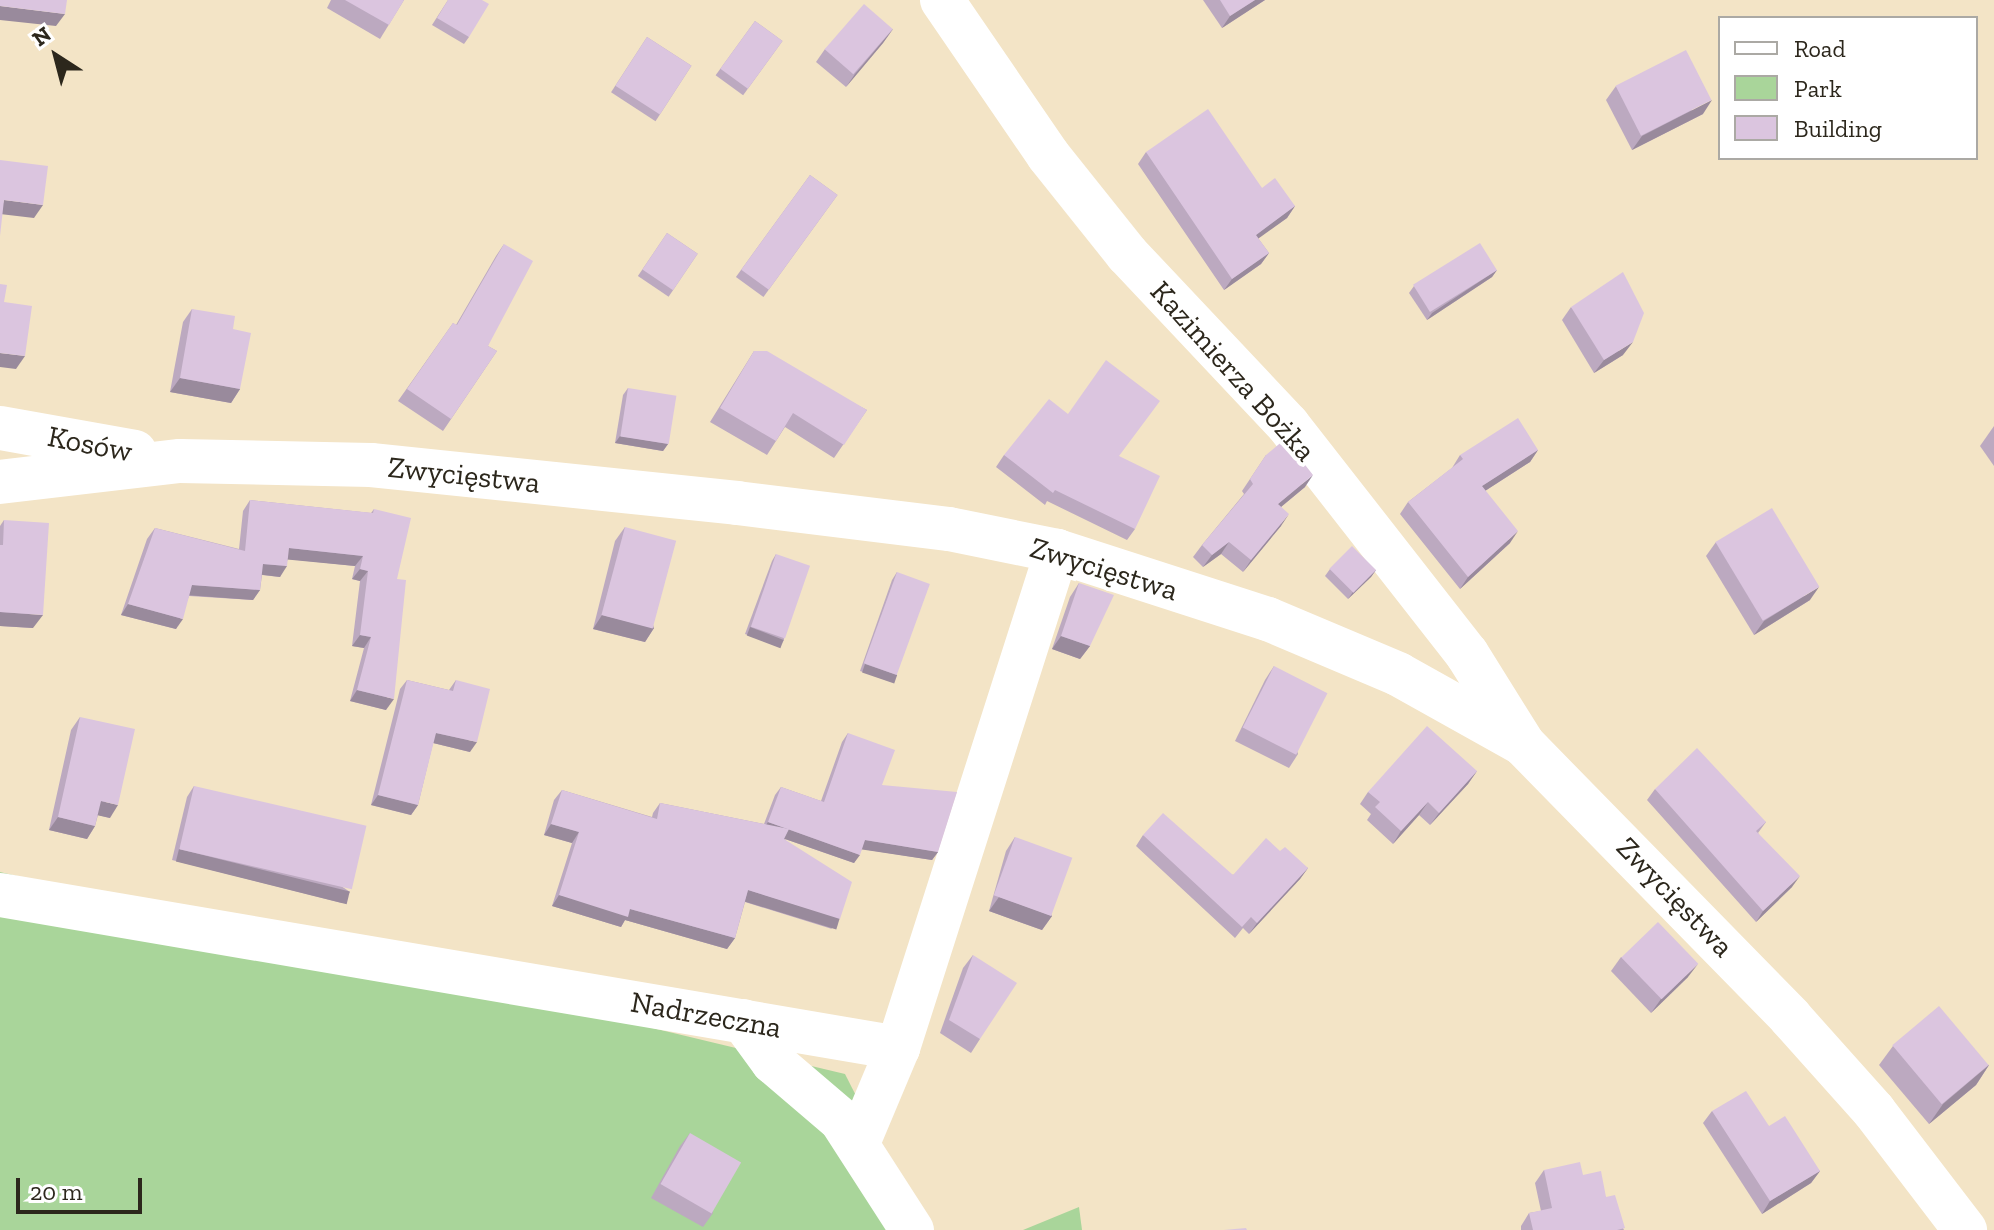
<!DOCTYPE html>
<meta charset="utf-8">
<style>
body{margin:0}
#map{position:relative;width:1994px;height:1230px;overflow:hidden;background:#f3e4c6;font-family:"Zilla Slab",serif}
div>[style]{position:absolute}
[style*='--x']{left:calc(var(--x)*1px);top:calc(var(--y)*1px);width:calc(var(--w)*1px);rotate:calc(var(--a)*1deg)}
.green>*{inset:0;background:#a9d59a}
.minor>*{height:44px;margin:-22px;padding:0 22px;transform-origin:22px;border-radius:22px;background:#fff}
.wall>*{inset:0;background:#bca9c0;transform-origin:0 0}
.shaded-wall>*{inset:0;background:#998a9c;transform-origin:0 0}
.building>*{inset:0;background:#dbc5df;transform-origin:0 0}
span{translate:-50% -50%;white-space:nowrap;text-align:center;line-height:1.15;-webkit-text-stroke:8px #fff;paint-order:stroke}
.street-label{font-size:30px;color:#2c271c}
.legend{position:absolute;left:1718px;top:16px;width:260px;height:144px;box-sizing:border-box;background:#fff;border:2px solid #aba9a4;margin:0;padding:10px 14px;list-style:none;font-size:24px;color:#2c271c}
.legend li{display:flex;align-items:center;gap:16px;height:40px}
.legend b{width:40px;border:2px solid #aba9a4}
.north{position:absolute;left:16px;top:16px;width:80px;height:80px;-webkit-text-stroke:6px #fff;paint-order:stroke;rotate:324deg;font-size:22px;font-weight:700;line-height:32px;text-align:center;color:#2c271c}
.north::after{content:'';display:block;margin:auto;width:28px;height:36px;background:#2c271c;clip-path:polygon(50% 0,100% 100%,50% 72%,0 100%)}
.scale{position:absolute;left:16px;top:1178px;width:126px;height:36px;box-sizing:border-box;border:4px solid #2c271c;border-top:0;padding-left:10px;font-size:24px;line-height:28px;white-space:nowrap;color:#2c271c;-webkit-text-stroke:6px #fff;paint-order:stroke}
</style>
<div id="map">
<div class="green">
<div style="clip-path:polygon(0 872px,845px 1074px,924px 1230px,0 1230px)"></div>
<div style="clip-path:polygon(1079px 1207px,1082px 1230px,1023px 1230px)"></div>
</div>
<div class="minor">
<div style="--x:942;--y:0;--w:188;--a:55.6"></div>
<div style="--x:1048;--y:155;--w:127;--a:51.4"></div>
<div style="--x:1127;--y:254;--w:235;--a:46.7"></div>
<div style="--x:1288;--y:425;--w:291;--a:52"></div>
<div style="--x:1467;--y:654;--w:104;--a:58"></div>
<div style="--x:0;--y:428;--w:137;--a:10.1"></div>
<div style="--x:0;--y:482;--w:181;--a:-6.7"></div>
<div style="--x:180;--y:461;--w:191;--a:1.2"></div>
<div style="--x:371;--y:465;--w:368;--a:5.9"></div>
<div style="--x:737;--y:503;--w:214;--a:7"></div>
<div style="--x:949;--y:529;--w:110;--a:11.5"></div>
<div style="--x:1057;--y:551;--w:222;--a:17.9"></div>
<div style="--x:1268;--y:619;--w:141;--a:22.9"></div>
<div style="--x:1398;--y:674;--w:143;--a:29.2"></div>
<div style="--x:1523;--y:744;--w:382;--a:45.6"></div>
<div style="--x:1790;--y:1017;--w:126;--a:48.2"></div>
<div style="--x:1874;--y:1111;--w:150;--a:52.6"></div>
<div style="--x:0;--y:895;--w:911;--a:9.67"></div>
<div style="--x:898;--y:1048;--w:522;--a:-72.26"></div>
<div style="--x:743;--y:1021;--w:51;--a:53.8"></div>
<div style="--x:773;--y:1062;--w:89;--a:40.5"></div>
<div style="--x:841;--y:1120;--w:131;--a:57.2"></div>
<div style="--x:858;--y:1143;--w:103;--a:-67.2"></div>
</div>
<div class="wall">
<div style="clip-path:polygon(331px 0,404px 0,380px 39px,327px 8px)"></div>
<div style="clip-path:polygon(448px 0,469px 37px,464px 44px,432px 25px)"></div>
<div style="clip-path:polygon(1203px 0,1265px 0,1222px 28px)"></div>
<div style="left:755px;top:21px;width:34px;height:67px;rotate:36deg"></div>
<div style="clip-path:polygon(893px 29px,883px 43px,846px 87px,816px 62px,825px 49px)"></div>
<div style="left:647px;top:37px;width:53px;height:66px;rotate:33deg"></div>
<div style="clip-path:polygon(1616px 86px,1703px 114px,1632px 150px,1606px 100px)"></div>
<div style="clip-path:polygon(1146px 152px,1262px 188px,1295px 206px,1287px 218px,1258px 238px,1269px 253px,1261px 264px,1224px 290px,1138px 164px)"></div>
<div style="left:810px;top:175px;width:34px;height:126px;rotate:36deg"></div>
<div style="left:667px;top:233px;width:37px;height:52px;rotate:34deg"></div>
<div style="clip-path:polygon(504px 244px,488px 346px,497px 351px,443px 431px,398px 401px,453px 323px,456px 325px,496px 256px)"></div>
<div style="clip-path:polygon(1497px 270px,1492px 277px,1427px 320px,1409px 293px,1414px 286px)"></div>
<div style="clip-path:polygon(1571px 307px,1623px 355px,1594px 373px,1562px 320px)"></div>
<div style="clip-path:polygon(192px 309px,233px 329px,240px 389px,231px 403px,170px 392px,183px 322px)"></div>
<div style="clip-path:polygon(754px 351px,867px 410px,834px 458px,785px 427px,767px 455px,710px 422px)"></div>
<div style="clip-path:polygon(628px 388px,668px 444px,663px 451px,615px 443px,623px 395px)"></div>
<div style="clip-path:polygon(1994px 426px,1994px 466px,1980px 446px)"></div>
<div style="clip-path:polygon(1538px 450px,1530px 462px,1485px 491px,1510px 543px,1460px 589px,1400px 514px,1408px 502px,1452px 468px,1460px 455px)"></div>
<div style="clip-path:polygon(1004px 455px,1119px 456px,1135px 529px,1127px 540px,1047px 501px,1045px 505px,996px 467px)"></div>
<div style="clip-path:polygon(1266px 455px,1305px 487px,1281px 507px,1281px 526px,1243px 572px,1221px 554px,1203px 567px,1193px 557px,1202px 545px,1244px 494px,1242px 491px)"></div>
<div style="clip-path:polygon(250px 500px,371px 513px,374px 509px,397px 579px,386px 710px,350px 701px,364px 648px,352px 646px,360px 581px,352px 579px,355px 566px,288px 559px,280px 577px,262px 575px,260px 590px,253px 600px,189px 596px,176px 629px,121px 615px,147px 539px,155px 528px,239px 549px,243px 511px)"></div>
<div style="clip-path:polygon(4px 520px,33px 628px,0 626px,0 526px)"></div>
<div style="clip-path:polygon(625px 527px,654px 628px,645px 642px,593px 629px,615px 541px)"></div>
<div style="clip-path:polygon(1716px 542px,1810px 600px,1754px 635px,1706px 556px)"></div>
<div style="clip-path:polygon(776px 554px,784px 640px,779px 647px,745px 634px,772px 561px)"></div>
<div style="clip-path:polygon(1330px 569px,1376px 570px,1371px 577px,1348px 599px,1325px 576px)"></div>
<div style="clip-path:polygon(897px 572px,897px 675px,892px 682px,860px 671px,892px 580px)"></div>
<div style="clip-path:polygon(1079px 583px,1090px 646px,1080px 659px,1052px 649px,1070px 597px)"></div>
<div style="clip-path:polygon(1274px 666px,1298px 754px,1289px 768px,1235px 741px,1265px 680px)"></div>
<div style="clip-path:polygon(407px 680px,449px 690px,456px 680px,470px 752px,433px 743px,418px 805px,411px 815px,371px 805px,400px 689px)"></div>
<div style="clip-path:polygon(80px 717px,110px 818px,98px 815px,95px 826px,87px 839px,49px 830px,71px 730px)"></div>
<div style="clip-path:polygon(848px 733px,882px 785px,938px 852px,932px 860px,862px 849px,854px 863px,785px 839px,832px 929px,745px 902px,735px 938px,727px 949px,625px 920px,621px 927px,552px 906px,572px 843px,544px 835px,554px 800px,562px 790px,652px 817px,653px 813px,660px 803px,764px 824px,775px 795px,781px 787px,821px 801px,842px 742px)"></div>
<div style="clip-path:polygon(1477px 771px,1468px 784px,1430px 825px,1419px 815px,1393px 844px,1367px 820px,1371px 814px,1360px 804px,1368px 792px)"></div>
<div style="clip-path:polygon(194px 786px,350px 892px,342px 903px,172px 860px,187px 797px)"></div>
<div style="clip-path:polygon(1655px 789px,1766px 822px,1758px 833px,1792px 887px,1756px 922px,1647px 800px)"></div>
<div style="clip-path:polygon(1143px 835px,1233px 875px,1280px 851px,1308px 868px,1300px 879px,1249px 934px,1243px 928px,1235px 938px,1136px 846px)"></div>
<div style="clip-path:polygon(1015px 837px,1052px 916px,1042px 930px,989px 911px,1006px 851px)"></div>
<div style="clip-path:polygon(973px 955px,980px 1039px,971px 1053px,940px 1033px,963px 968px)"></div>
<div style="clip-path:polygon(1621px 957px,1688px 977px,1651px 1013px,1611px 971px)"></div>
<div style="clip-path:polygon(1893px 1046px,1989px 1065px,1976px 1085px,1929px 1124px,1879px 1065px)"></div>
<div style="clip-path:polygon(1712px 1111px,1769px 1126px,1820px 1171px,1811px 1183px,1762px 1214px,1703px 1123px)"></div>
<div style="clip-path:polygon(690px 1133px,713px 1213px,703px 1227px,651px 1198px,680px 1146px)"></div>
<div style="clip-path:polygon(1544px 1170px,1583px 1175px,1606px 1197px,1624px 1230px,1521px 1230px,1521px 1226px,1529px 1213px,1541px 1211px,1535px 1183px)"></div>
</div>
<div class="shaded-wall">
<div style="clip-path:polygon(1255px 0,1265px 0,1222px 28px,1230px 16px)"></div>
<div style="clip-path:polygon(0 6px,65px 14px,56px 26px,0 20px)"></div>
<div style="clip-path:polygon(893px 29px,883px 43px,846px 87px,855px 74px)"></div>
<div style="clip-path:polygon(1712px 100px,1703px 114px,1632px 150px,1642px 136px)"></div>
<div style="clip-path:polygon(4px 200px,43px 205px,34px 218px,0 214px)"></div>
<div style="clip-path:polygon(1295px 206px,1287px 218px,1248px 246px,1256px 235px)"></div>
<div style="clip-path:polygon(1269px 253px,1261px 264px,1224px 290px,1232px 279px)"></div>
<div style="clip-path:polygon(1497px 270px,1492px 277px,1427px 320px,1432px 313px)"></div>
<div style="clip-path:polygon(1633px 342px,1623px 355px,1594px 373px,1604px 360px)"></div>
<div style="clip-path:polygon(0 353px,25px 356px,16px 369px,0 367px)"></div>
<div style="clip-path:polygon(180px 378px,240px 389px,231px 403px,170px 392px)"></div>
<div style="clip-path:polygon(620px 436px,668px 444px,663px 451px,615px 443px)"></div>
<div style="clip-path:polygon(1538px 450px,1530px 462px,1474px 498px,1482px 486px)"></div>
<div style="clip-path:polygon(1313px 475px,1305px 487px,1270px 516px,1278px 504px)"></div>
<div style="clip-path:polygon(1289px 514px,1281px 526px,1243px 572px,1251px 560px)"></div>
<div style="clip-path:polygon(1518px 531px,1510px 543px,1460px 589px,1468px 577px)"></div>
<div style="clip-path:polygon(1229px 542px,1221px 554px,1203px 567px,1212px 555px)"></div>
<div style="clip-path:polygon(289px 548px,363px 556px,355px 566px,282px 559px)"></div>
<div style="clip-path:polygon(263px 564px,287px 566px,280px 577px,256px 574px)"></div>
<div style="clip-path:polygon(360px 569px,368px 571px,360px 581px,352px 579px)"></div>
<div style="clip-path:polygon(1376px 570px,1371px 577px,1348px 599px,1353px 592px)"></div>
<div style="clip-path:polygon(192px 585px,260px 590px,253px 600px,185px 595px)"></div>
<div style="clip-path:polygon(1819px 587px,1810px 600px,1754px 635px,1764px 621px)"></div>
<div style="clip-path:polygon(128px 604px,183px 619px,176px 629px,121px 615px)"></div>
<div style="clip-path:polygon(0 612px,43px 615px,33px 628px,0 626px)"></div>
<div style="clip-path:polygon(602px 615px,654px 628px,645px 642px,593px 629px)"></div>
<div style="left:750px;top:627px;width:36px;height:9px;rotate:21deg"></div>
<div style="clip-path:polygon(360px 635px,371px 637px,364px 648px,352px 646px)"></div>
<div style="clip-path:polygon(1061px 636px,1090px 646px,1080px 659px,1052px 649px)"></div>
<div style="left:865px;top:664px;width:34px;height:9px;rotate:19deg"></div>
<div style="clip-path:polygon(357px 690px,394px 699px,386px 710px,350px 701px)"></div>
<div style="clip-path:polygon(436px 733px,477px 742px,470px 752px,429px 742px)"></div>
<div style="clip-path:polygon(1477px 771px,1468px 784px,1430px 825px,1439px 813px)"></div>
<div style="clip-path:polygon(378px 795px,418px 805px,411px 815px,371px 805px)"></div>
<div style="clip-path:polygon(101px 801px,118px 805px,110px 818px,92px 814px)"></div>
<div style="clip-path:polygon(1428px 802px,1419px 815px,1393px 844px,1401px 831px)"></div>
<div style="clip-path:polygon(58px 817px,95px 826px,87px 839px,49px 830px)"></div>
<div style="clip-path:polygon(768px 822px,860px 855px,854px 863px,762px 831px)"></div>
<div style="clip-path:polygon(551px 824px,579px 832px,572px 843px,544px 835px)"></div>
<div style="clip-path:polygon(865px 840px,938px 852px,932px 860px,859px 849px)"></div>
<div style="left:179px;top:849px;width:176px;height:13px;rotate:14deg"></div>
<div style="clip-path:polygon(1308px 868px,1300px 879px,1249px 934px,1257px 923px)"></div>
<div style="clip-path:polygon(1800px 876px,1792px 887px,1756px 922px,1763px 911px)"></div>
<div style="left:748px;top:890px;width:96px;height:12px;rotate:17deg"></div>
<div style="clip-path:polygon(559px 895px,630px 909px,735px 938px,727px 949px,625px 920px,621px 927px,552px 906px)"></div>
<div style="clip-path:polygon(999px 897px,1052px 916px,1042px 930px,989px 911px)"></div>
<div style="clip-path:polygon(1698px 964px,1688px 977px,1651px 1013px,1661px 999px)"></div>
<div style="clip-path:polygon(1989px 1065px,1976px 1085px,1929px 1124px,1943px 1104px)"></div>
<div style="clip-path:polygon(1820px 1171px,1811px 1183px,1762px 1214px,1770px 1201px)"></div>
</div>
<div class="building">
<div style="clip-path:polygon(0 0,67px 0,65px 14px,0 6px)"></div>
<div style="clip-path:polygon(345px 0,404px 0,389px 25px)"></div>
<div style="clip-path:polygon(448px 0,482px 0,489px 4px,469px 37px,437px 18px)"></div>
<div style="clip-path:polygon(1220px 0,1255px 0,1230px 16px)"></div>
<div style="left:864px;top:4px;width:38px;height:60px;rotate:41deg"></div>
<div style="left:755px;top:21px;width:34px;height:59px;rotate:36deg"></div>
<div style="left:647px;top:37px;width:53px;height:58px;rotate:33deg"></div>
<div style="left:1686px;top:50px;width:56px;height:79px;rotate:63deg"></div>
<div style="clip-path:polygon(1208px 109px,1262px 188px,1275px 178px,1295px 206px,1256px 235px,1269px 253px,1232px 279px,1146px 152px)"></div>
<div style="clip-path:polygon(0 160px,48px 166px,43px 205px,4px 200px,0 236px)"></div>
<div style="left:810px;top:175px;width:34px;height:117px;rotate:36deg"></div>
<div style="left:667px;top:233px;width:37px;height:44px;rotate:34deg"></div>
<div style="left:1480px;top:243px;width:32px;height:79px;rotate:58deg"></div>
<div style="clip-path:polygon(504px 244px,533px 261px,488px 346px,497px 351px,451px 419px,407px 389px,453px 323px,457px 325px)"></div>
<div style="clip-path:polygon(1623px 272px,1644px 313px,1633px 342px,1604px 360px,1571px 307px)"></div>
<div style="clip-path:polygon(0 284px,7px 285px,4px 302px,32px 306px,25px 356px,0 353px)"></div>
<div style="clip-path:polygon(192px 309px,235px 316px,233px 329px,251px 333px,240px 389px,180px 378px)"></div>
<div style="clip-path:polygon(754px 351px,767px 351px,867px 410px,844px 445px,793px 413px,776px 441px,720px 408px)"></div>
<div style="clip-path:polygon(1106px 360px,1160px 401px,1119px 456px,1160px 476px,1135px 529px,1055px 490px,1053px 493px,1004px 455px,1049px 399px,1068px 414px)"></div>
<div style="left:628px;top:388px;width:49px;height:49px;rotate:9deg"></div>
<div style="clip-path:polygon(1518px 418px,1538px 450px,1482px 486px,1518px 531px,1468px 577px,1408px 502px,1463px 459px,1460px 455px)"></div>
<div style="clip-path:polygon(1285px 439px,1313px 475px,1278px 504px,1289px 514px,1251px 560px,1229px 542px,1212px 555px,1202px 545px,1253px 484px,1250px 479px,1266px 455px)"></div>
<div style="clip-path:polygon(250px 500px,373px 513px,374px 509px,411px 518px,397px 579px,406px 580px,394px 699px,357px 690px,371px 637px,360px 635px,368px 571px,360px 569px,363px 556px,289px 548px,287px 566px,263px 564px,260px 590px,192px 585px,183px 619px,128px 604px,155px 528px,245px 551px)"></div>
<div style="left:1772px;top:508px;width:92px;height:66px;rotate:59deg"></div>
<div style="clip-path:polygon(4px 520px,49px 523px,43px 615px,0 612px,0 545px,3px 545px)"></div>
<div style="left:625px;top:527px;width:53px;height:91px;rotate:15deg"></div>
<div style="left:1352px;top:546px;width:34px;height:32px;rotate:45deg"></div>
<div style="left:776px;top:554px;width:36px;height:77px;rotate:19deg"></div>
<div style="left:897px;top:572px;width:35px;height:97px;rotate:20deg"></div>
<div style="clip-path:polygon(1079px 583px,1114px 595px,1090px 646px,1061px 636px)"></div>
<div style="left:1274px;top:666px;width:60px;height:69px;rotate:27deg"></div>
<div style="clip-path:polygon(407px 680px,453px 691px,456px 680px,490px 689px,477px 742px,436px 733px,418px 805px,378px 795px)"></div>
<div style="clip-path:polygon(80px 717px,135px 729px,118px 805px,101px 801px,95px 826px,58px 817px)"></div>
<div style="clip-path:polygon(1427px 726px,1477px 771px,1439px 813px,1428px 802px,1401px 831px,1375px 807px,1380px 802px,1368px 792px)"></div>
<div style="clip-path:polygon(848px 733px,895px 750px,882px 785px,957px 792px,938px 852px,865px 840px,860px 855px,768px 822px,781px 787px,824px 802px)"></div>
<div style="clip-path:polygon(1697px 748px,1766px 822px,1756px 831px,1800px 876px,1763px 911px,1655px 789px)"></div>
<div style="left:194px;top:786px;width:177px;height:65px;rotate:13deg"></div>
<div style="clip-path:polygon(562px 790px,657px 819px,660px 803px,789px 829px,784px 839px,852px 882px,840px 919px,748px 890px,735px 938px,630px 909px,628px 917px,559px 895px,579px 832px,551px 824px)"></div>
<div style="clip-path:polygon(1163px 813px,1233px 875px,1266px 838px,1280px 851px,1285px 847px,1308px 868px,1257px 923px,1251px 917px,1242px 927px,1143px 835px)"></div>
<div style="left:1015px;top:837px;width:61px;height:62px;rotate:20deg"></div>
<div style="left:1658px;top:922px;width:58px;height:51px;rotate:46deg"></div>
<div style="clip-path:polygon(973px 955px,1017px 983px,980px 1039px,949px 1020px)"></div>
<div style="left:1939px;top:1006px;width:77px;height:61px;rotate:50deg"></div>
<div style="clip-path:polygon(1746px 1091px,1769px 1126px,1785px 1116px,1820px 1171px,1770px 1201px,1712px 1111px)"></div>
<div style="left:690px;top:1133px;width:59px;height:59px;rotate:30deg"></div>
<div style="clip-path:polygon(1580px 1162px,1583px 1175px,1601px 1171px,1606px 1197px,1615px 1195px,1625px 1228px,1617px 1230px,1533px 1230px,1529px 1213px,1552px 1208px,1544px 1170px)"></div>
<div style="clip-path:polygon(1246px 1228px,1247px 1230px,1224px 1230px)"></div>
</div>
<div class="street-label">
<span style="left:1233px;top:371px;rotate:48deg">Kazimierza Bożka</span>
<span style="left:90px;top:444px;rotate:11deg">Kosów</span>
<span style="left:464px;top:475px;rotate:6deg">Zwycięstwa</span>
<span style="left:1104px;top:569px;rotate:17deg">Zwycięstwa</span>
<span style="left:1675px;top:897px;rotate:46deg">Zwycięstwa</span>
<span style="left:706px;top:1015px;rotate:10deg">Nadrzeczna</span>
</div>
<ul class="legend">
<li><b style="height:10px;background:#fff"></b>Road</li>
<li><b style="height:22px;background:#a9d59a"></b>Park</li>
<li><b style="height:22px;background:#dbc5df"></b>Building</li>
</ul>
<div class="north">N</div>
<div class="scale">20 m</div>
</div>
